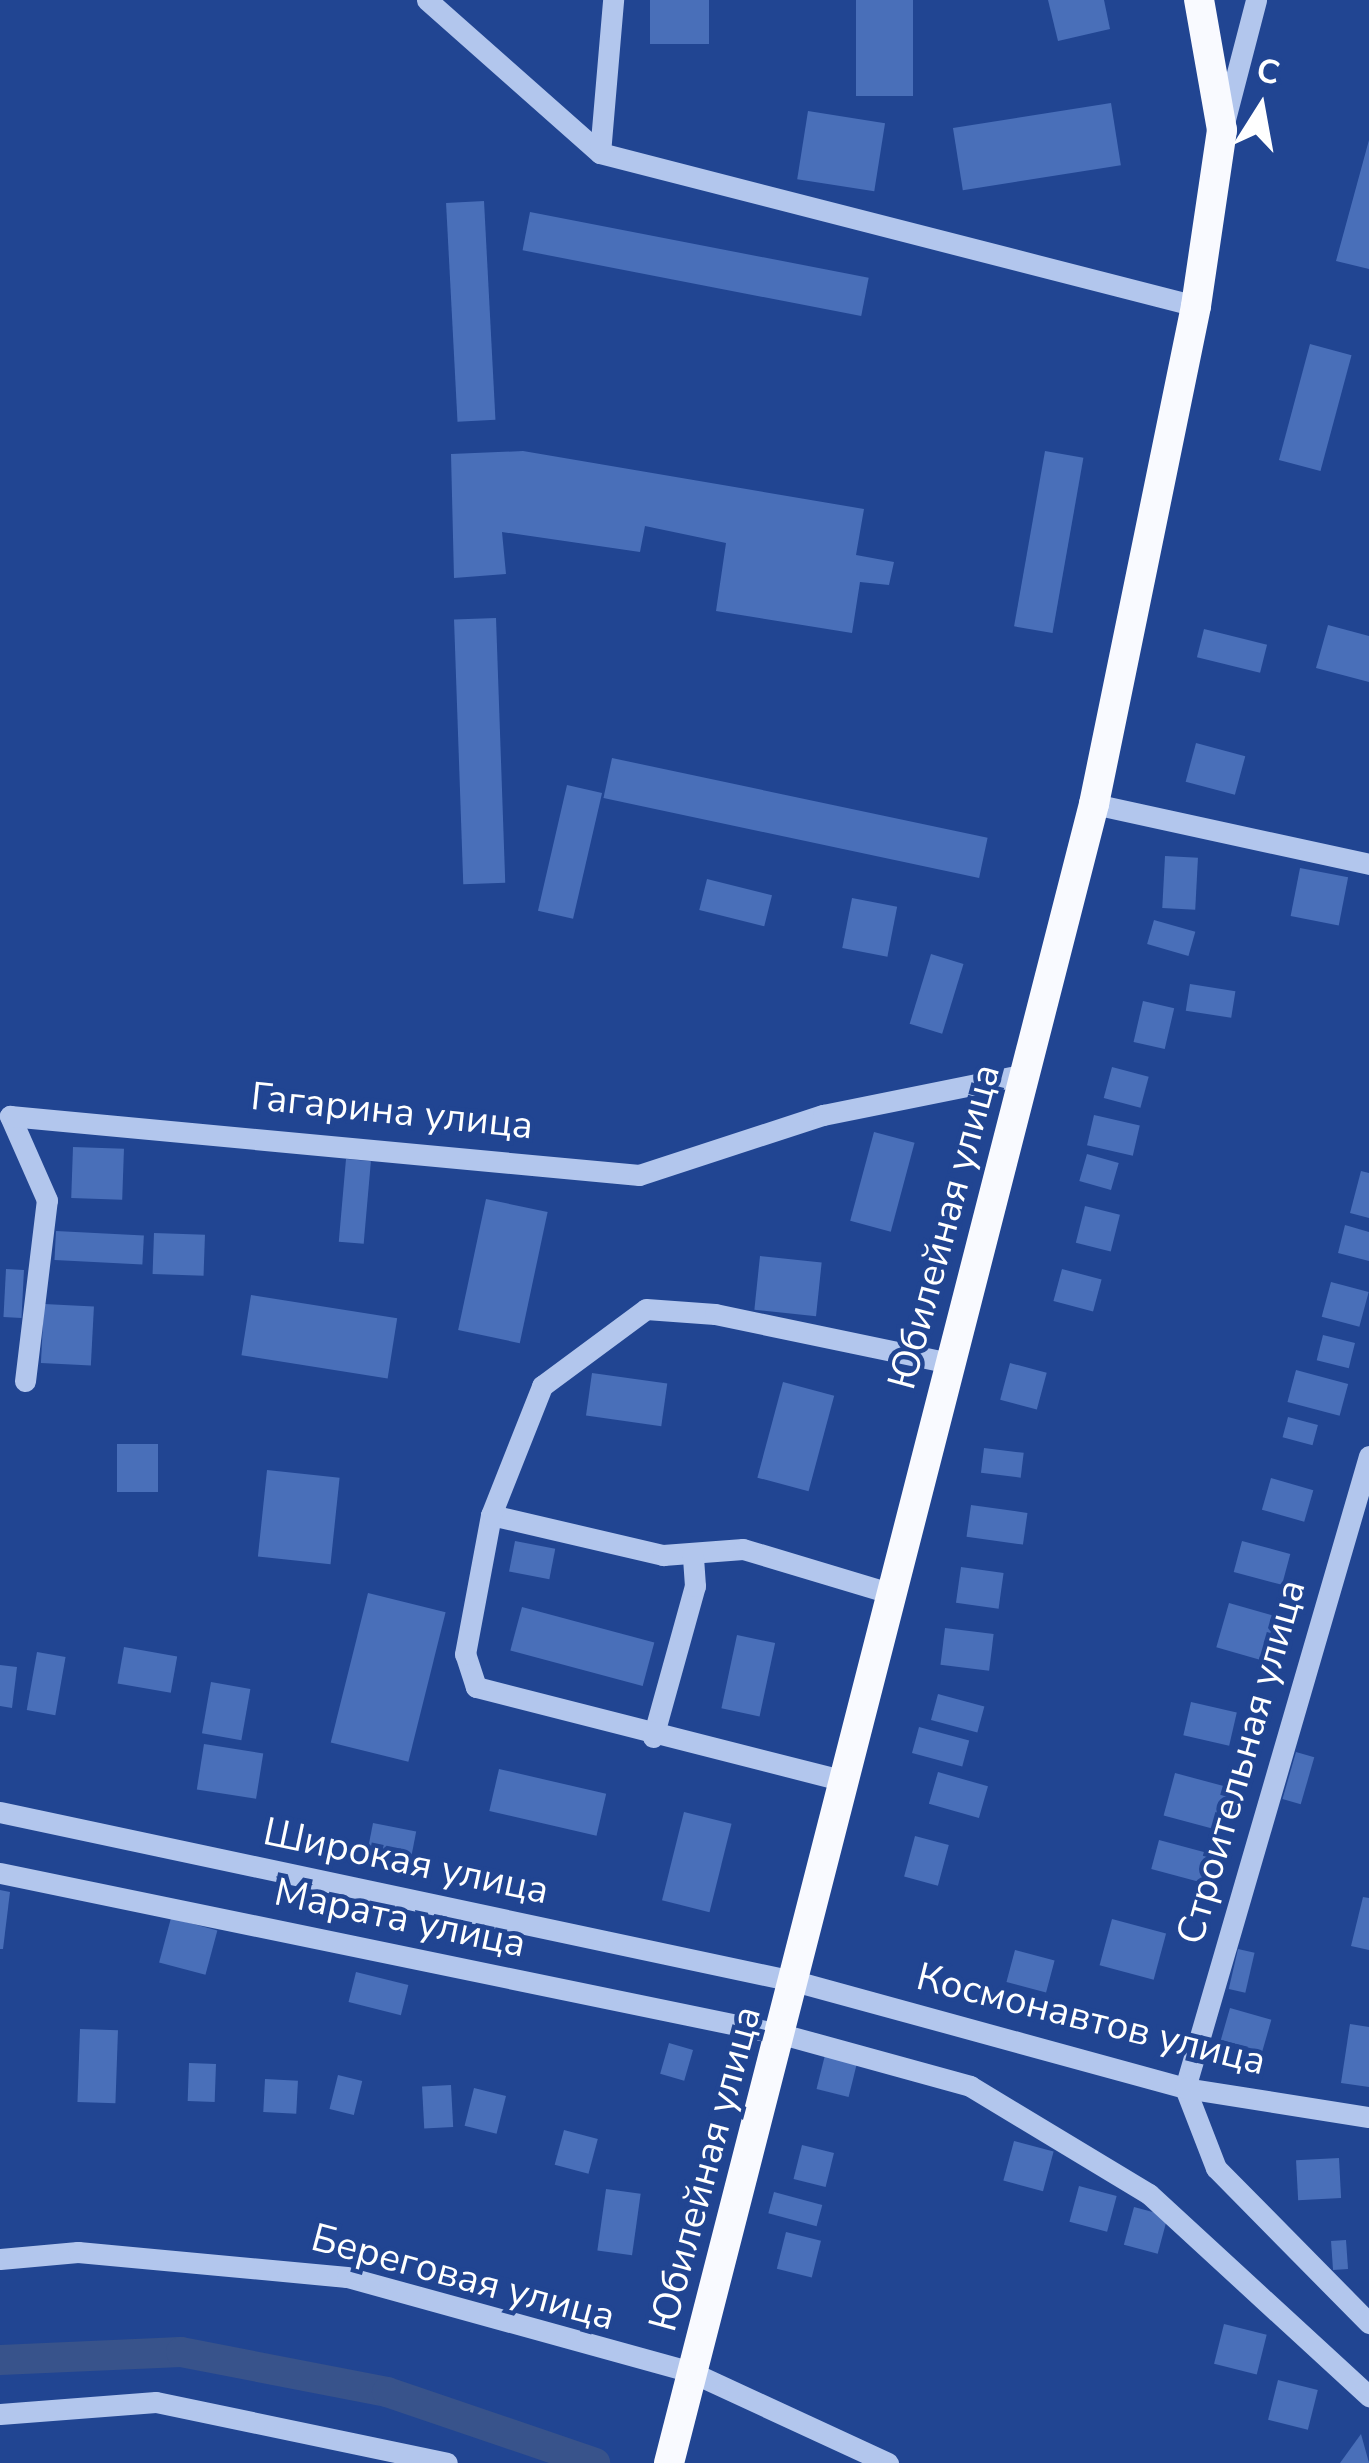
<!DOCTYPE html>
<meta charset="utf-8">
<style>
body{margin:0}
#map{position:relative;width:1369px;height:2463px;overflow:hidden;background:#214592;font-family:"Nunito Sans",sans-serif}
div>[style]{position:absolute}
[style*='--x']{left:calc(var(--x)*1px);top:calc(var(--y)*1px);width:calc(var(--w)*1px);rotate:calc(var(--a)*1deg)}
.canal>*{height:30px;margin:-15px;padding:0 15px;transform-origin:15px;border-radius:15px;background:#38538b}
.building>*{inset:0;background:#496fb9;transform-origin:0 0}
.minor>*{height:21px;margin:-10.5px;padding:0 10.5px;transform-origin:10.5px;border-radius:10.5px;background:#b2c6ed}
.major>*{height:30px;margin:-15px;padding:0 15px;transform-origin:15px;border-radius:15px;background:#f9faff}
span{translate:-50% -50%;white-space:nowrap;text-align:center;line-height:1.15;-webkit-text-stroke:9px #214592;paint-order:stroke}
.street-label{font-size:39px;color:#fff}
.north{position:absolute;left:1201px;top:48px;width:120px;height:120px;-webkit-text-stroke:9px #214592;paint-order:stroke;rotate:11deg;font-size:33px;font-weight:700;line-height:48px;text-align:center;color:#fff}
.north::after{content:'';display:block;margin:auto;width:42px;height:54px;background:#fff;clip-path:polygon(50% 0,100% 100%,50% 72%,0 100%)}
</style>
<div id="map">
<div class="canal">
<div style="--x:0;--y:2360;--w:181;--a:-2.5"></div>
<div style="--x:181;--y:2352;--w:210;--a:11"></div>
<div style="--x:387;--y:2392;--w:220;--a:18.8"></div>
</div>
<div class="building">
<div style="left:650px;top:0;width:59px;height:44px"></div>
<div style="left:856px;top:0;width:57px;height:96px"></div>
<div style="clip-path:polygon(1048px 0,1104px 0,1110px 29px,1058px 41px)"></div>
<div style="left:1111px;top:103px;width:63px;height:160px;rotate:81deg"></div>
<div style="left:808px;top:111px;width:78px;height:69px;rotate:9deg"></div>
<div style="clip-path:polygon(1369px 140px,1369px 269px,1336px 261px)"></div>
<div style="left:484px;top:201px;width:219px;height:38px;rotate:87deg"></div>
<div style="left:530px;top:212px;width:345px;height:39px;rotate:11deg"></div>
<div style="left:1310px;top:344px;width:43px;height:120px;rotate:15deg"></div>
<div style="clip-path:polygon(523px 451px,864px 509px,856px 555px,894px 562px,889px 585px,860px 582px,852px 633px,716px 611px,726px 543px,645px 526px,640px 552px,502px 532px,506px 574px,454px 578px,451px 454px)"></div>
<div style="left:1045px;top:451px;width:39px;height:178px;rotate:10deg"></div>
<div style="left:496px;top:618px;width:265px;height:42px;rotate:88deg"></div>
<div style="clip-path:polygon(1328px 625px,1369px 636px,1369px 682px,1316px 668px)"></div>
<div style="left:1204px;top:629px;width:65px;height:29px;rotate:14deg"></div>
<div style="left:1196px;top:743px;width:51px;height:40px;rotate:15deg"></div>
<div style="left:612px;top:758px;width:384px;height:41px;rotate:12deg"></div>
<div style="left:567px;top:785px;width:36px;height:129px;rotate:13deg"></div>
<div style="left:1165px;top:856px;width:33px;height:52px;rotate:3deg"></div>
<div style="left:1300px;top:868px;width:49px;height:49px;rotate:11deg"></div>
<div style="left:707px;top:879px;width:67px;height:32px;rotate:14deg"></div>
<div style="left:852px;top:898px;width:46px;height:51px;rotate:11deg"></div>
<div style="left:1154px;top:920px;width:43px;height:25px;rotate:16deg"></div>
<div style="left:931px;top:954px;width:34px;height:73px;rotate:17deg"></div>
<div style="left:1190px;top:984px;width:46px;height:27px;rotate:9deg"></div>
<div style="left:1143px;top:1001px;width:32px;height:42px;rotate:13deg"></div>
<div style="left:1112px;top:1067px;width:38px;height:32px;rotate:15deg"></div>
<div style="left:1094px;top:1115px;width:47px;height:31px;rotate:13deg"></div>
<div style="left:874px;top:1132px;width:42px;height:92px;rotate:15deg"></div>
<div style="left:73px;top:1147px;width:51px;height:51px;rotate:2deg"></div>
<div style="left:1087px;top:1154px;width:33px;height:28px;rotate:16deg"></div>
<div style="left:346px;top:1159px;width:25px;height:83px;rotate:5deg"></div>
<div style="clip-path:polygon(1361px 1171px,1369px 1173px,1369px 1218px,1350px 1213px)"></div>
<div style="left:486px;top:1199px;width:63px;height:134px;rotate:12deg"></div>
<div style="left:1085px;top:1206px;width:36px;height:38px;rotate:14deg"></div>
<div style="clip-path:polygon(1345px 1225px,1369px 1232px,1369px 1261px,1338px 1253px)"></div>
<div style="left:56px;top:1231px;width:88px;height:29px;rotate:3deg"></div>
<div style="left:154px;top:1233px;width:51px;height:41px;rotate:2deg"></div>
<div style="left:760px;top:1256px;width:62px;height:54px;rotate:6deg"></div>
<div style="left:6px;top:1269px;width:18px;height:48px;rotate:3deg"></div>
<div style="left:1062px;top:1269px;width:41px;height:33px;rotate:15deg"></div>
<div style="left:1331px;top:1282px;width:39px;height:36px;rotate:15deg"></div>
<div style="left:251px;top:1295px;width:148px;height:61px;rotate:9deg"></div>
<div style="left:44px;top:1304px;width:50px;height:59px;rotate:3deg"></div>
<div style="left:1323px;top:1335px;width:33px;height:26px;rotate:14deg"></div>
<div style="left:1010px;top:1363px;width:38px;height:38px;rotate:15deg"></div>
<div style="left:1296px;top:1370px;width:54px;height:33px;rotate:15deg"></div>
<div style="left:592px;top:1373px;width:76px;height:43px;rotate:8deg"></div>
<div style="left:783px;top:1382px;width:53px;height:99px;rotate:15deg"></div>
<div style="left:1288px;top:1417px;width:31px;height:21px;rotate:15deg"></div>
<div style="left:117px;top:1444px;width:41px;height:48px"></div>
<div style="left:984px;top:1448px;width:40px;height:25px;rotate:7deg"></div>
<div style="left:267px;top:1470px;width:73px;height:87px;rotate:6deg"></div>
<div style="left:1271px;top:1478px;width:44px;height:33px;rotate:16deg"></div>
<div style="left:971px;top:1505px;width:57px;height:32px;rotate:8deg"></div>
<div style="left:515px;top:1541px;width:41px;height:31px;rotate:11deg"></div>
<div style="left:1242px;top:1541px;width:50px;height:32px;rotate:15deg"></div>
<div style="left:961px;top:1567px;width:43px;height:36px;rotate:8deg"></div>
<div style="left:368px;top:1593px;width:80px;height:154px;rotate:14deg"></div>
<div style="left:1229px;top:1603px;width:48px;height:46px;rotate:16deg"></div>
<div style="left:522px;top:1607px;width:137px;height:45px;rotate:15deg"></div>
<div style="left:945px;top:1628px;width:49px;height:37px;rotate:7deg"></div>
<div style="left:737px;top:1635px;width:39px;height:75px;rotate:12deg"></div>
<div style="left:124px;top:1647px;width:54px;height:37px;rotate:10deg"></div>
<div style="left:37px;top:1652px;width:29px;height:59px;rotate:10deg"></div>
<div style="clip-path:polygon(0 1665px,17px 1667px,12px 1708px,0 1706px)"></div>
<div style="left:211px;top:1682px;width:40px;height:52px;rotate:10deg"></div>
<div style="left:938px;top:1694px;width:48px;height:27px;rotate:15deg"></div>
<div style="left:1191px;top:1702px;width:47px;height:34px;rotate:13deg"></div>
<div style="left:919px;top:1727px;width:52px;height:27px;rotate:15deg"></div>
<div style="left:204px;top:1744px;width:60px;height:46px;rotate:9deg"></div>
<div style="left:1296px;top:1752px;width:19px;height:49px;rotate:16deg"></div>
<div style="left:499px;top:1769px;width:110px;height:43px;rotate:13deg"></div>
<div style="left:938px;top:1772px;width:52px;height:33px;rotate:16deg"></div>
<div style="left:1175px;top:1773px;width:57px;height:44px;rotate:15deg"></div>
<div style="left:684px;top:1812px;width:49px;height:91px;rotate:14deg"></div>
<div style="left:373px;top:1823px;width:44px;height:26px;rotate:11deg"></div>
<div style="left:915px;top:1836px;width:35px;height:42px;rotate:15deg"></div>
<div style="left:1159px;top:1840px;width:57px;height:30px;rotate:15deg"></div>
<div style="clip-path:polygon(0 1890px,10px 1892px,3px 1949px,0 1949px)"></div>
<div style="clip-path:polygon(1363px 1897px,1369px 1898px,1369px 1950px,1351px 1946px)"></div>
<div style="left:171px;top:1918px;width:48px;height:46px;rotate:15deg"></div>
<div style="left:1112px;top:1919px;width:56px;height:48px;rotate:15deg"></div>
<div style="left:1238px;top:1949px;width:17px;height:41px;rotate:13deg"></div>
<div style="left:1015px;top:1950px;width:41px;height:33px;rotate:15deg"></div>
<div style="left:356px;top:1972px;width:54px;height:31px;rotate:14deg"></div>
<div style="left:1230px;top:2008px;width:43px;height:33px;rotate:16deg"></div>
<div style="clip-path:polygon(1350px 2024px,1369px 2027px,1369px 2087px,1341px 2083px)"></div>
<div style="left:80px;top:2029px;width:38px;height:73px;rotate:2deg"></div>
<div style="left:669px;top:2043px;width:25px;height:32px;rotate:16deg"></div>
<div style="left:825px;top:2055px;width:33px;height:35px;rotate:14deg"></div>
<div style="left:189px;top:2063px;width:27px;height:38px;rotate:2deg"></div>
<div style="left:338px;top:2075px;width:25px;height:35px;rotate:14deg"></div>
<div style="left:265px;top:2079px;width:33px;height:33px;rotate:3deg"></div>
<div style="left:451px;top:2085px;width:42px;height:29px;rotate:87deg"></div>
<div style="left:474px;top:2088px;width:33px;height:39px;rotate:14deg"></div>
<div style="left:564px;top:2130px;width:35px;height:36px;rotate:15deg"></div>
<div style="left:1014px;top:2141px;width:41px;height:41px;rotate:15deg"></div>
<div style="left:802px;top:2145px;width:33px;height:35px;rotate:14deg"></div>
<div style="left:1339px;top:2158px;width:40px;height:43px;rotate:87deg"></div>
<div style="left:1079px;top:2186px;width:39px;height:37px;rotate:15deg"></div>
<div style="left:606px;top:2189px;width:35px;height:62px;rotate:8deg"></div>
<div style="left:774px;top:2192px;width:50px;height:22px;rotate:15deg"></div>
<div style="left:1134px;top:2207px;width:35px;height:39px;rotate:15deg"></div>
<div style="left:786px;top:2232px;width:36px;height:38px;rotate:14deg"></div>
<div style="left:1346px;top:2240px;width:29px;height:15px;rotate:86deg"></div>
<div style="left:1224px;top:2324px;width:44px;height:41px;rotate:14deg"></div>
<div style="left:1278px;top:2380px;width:41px;height:41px;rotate:14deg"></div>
<div style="clip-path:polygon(1361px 2434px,1369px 2463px,1340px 2463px)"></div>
</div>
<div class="minor">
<div style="--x:427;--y:0;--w:231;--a:41.5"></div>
<div style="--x:600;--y:153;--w:615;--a:14.4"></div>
<div style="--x:1224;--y:123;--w:127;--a:-75.4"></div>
<div style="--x:600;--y:153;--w:154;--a:-85.1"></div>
<div style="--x:1094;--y:804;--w:281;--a:12.3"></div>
<div style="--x:25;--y:1381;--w:182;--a:-83.1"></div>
<div style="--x:47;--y:1200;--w:92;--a:-113.8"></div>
<div style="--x:10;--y:1116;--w:632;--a:5.36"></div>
<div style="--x:639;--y:1175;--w:194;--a:-18.1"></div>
<div style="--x:823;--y:1115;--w:207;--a:-11.4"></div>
<div style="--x:1369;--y:1456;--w:658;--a:106.23"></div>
<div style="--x:1185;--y:2088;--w:86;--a:68.8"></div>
<div style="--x:1216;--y:2168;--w:218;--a:45.4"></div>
<div style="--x:491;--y:1515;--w:177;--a:13.1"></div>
<div style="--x:663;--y:1555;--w:80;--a:-4.3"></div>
<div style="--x:743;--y:1549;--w:153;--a:16.7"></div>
<div style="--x:653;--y:1737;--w:157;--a:-74.5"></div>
<div style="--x:695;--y:1586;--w:31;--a:-94"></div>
<div style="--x:845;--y:1781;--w:381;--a:-165.7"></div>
<div style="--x:476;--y:1687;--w:35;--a:-108"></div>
<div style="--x:465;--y:1654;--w:141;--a:-79.4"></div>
<div style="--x:491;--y:1515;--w:139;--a:-68.4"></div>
<div style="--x:542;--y:1386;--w:129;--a:-36.5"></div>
<div style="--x:646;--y:1309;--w:69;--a:4.1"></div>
<div style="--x:715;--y:1314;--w:240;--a:11.8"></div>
<div style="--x:0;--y:1812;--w:816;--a:12.03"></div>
<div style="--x:798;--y:1982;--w:401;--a:15.3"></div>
<div style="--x:1185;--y:2088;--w:186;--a:9"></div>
<div style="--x:0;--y:1873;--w:802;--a:11.66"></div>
<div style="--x:785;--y:2035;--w:192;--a:15.4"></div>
<div style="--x:970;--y:2086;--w:209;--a:31.1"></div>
<div style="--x:1149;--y:2194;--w:299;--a:42.6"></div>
<div style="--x:0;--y:2259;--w:78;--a:-5.1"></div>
<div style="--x:78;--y:2252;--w:270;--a:5.3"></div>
<div style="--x:347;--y:2277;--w:357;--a:15.4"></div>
<div style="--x:691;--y:2372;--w:217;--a:24.8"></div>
<div style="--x:0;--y:2414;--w:156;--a:-4.4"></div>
<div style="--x:156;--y:2402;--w:297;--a:11.8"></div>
</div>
<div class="major">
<div style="--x:669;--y:2463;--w:1713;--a:-75.63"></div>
<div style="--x:1094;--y:804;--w:508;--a:-78.42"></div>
<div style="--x:1196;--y:306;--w:178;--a:-81.6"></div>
<div style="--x:1222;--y:130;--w:132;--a:-100"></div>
</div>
<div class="street-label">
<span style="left:392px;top:1112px;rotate:6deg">Гагарина улица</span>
<span style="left:945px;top:1227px;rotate:-75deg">Юбилейная улица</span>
<span style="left:1242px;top:1762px;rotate:-74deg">Строительная улица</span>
<span style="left:406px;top:1862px;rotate:12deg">Широкая улица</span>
<span style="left:400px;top:1919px;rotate:12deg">Марата улица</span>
<span style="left:1091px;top:2020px;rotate:14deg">Космонавтов улица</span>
<span style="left:706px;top:2169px;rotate:-75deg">Юбилейная улица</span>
<span style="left:463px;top:2278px;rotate:15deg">Береговая улица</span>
</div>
<div class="north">С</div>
</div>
